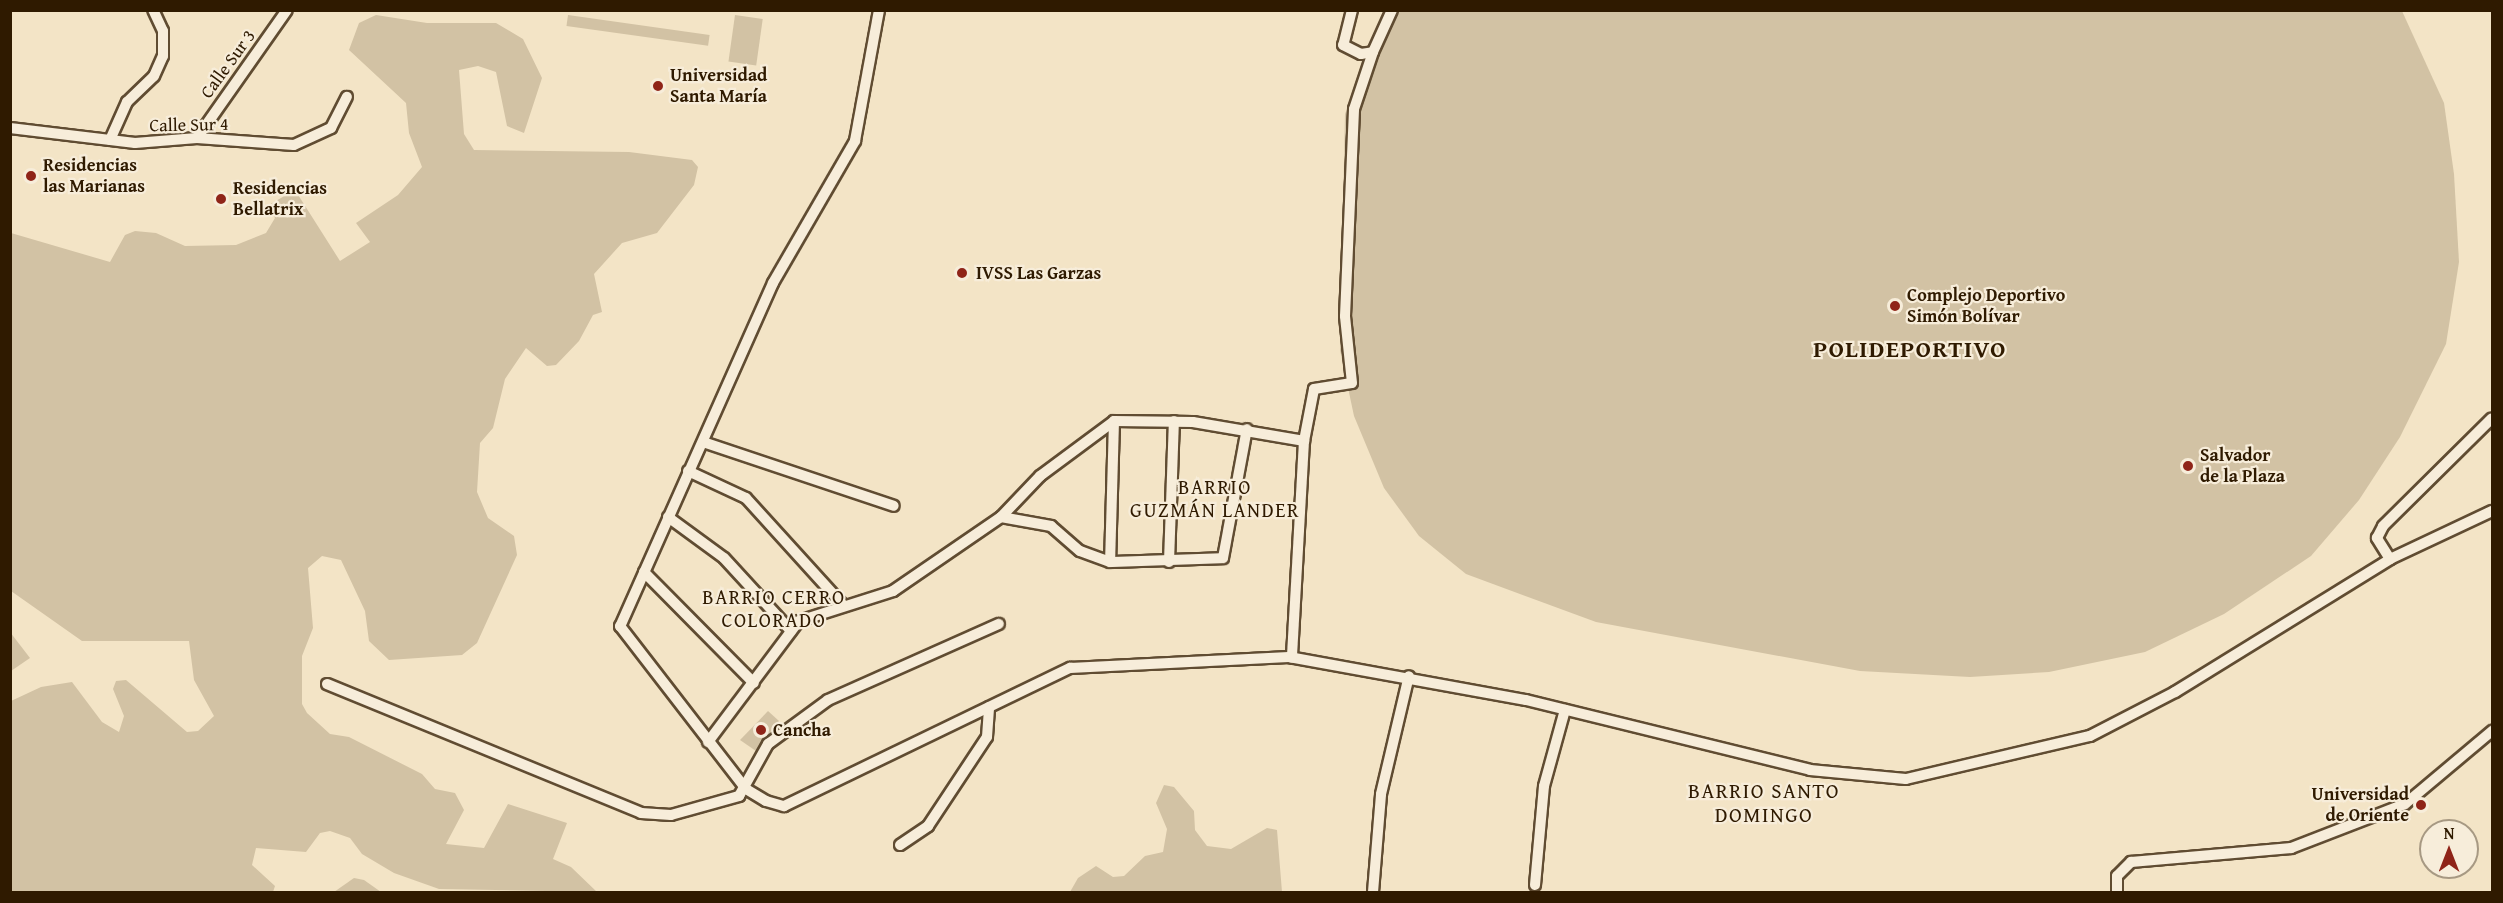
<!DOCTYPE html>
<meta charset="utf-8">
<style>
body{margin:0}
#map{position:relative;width:2503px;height:903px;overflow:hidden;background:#f3e4c6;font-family:"Gentium Book Plus",serif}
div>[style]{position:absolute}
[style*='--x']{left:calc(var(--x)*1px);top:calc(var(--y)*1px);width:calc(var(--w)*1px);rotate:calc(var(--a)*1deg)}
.green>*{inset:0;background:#d2c2a4;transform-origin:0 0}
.roads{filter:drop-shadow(2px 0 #604c32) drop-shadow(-2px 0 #604c32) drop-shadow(0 2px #604c32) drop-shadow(0 -2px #604c32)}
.minor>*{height:10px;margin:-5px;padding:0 5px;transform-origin:5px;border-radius:5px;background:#f7edda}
.dots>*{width:16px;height:16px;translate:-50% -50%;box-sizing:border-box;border:3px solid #f7edda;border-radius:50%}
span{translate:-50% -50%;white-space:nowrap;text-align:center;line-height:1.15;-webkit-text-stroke:4.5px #f7edda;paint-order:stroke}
.street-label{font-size:18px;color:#2f1a00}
.poi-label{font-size:18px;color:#2f1a00;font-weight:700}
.left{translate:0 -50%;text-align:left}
.right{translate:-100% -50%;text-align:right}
.neighbourhood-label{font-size:20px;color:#2f1a00;letter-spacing:1.5px}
.quarter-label{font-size:21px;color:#2f1a00;letter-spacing:1.5px}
.district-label{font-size:24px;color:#2f1a00;font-weight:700;letter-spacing:1.5px}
.frame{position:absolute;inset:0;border:12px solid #2f1a00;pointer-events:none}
.north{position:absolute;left:2419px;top:819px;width:60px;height:60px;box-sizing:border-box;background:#f7edda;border:2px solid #a79983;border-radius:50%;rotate:0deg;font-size:16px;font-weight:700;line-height:24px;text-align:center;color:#2f1a00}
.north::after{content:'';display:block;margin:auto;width:21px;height:27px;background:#8f2418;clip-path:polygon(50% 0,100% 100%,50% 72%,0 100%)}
</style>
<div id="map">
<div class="green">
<div style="clip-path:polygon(1384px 11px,2402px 11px,2444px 103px,2454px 174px,2459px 262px,2446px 344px,2400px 437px,2359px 500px,2311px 556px,2224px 614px,2145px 652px,2049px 672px,1970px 677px,1860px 671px,1596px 622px,1466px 574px,1419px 536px,1384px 488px,1354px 416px,1340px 350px,1345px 114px)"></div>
<div style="clip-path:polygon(376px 15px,427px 23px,496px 23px,523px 39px,542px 78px,524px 133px,507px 126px,496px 72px,478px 66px,459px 70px,464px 134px,474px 150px,629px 152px,692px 160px,698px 167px,694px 185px,657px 233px,622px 243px,594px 274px,602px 312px,593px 315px,579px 341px,556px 365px,547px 366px,526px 348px,505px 379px,493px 428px,480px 443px,477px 492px,488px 518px,514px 536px,517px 555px,477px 643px,462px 655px,389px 660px,369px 641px,365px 611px,341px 560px,322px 556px,308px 568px,313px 628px,302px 656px,302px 704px,307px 713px,330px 734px,349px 737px,422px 774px,435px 789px,455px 793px,464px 810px,446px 844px,484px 848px,508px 804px,567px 823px,553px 859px,571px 867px,597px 892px,439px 889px,394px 873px,362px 854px,350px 838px,330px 831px,320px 833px,306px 852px,256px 848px,252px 865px,275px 886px,273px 892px,11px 892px,11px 701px,41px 687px,72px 682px,102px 722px,119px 732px,124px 716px,113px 689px,116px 681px,126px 680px,187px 732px,198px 731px,214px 716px,194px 680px,189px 641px,82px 641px,11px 591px,11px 233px,110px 262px,125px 235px,135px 231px,156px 233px,185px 246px,236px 245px,266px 233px,275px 218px,267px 206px,295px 190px,340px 261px,370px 242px,356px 223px,398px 195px,422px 167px,409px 133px,406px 103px,349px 50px,359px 23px)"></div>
<div style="left:568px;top:15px;width:143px;height:11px;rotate:8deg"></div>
<div style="left:735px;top:15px;width:28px;height:47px;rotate:8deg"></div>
<div style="clip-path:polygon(10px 632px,30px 658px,11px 671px,10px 671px)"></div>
<div style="clip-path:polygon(768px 711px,779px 721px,756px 751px,740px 740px)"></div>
<div style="clip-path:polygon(1164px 785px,1174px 787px,1194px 811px,1195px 830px,1207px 846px,1231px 849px,1267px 828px,1277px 830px,1282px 892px,1070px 892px,1078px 878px,1096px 866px,1113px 877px,1124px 876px,1145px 856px,1163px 852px,1167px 829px,1156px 803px)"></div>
<div style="clip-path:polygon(354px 878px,364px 880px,381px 892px,334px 892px)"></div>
</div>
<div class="roads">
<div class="minor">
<div style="--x:879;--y:10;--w:133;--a:100.4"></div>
<div style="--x:855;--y:141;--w:164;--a:120"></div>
<div style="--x:773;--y:283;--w:376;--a:114"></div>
<div style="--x:620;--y:626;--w:206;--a:52.3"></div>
<div style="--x:746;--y:789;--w:23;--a:31"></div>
<div style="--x:766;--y:801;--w:19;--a:16"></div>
<div style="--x:784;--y:806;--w:318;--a:-25.8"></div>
<div style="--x:1070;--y:668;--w:219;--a:-2.9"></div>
<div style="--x:1289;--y:657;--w:241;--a:10.3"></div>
<div style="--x:1526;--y:700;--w:292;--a:13.8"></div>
<div style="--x:1810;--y:770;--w:96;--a:5.4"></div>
<div style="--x:1906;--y:779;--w:189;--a:-13.2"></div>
<div style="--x:2090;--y:736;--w:96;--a:-27.4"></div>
<div style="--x:2175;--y:692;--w:253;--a:-31.7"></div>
<div style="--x:2390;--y:559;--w:113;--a:-25.2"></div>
<div style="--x:1352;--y:10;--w:36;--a:104"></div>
<div style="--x:1343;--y:45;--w:20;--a:27"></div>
<div style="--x:1361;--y:54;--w:12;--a:-9"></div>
<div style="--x:1373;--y:52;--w:46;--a:-65.7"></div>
<div style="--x:10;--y:128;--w:126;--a:6.8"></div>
<div style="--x:135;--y:143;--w:62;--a:-4.6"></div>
<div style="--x:197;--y:138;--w:97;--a:4.1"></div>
<div style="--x:294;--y:145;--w:41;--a:-24.7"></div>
<div style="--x:331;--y:128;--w:35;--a:-63"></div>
<div style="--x:197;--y:138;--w:156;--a:-54.9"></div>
<div style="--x:110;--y:140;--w:42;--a:-65.9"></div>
<div style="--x:127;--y:102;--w:37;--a:-44"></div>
<div style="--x:154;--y:76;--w:22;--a:-66"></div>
<div style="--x:163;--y:56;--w:25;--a:-90"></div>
<div style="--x:163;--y:31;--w:23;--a:-115"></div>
<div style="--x:1114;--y:421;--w:141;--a:91.6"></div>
<div style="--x:1110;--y:562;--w:113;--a:-2"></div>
<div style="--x:1223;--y:558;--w:131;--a:-79.5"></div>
<div style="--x:1304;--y:441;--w:53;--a:-79.1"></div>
<div style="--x:1314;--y:389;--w:38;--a:-9"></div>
<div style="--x:1352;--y:383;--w:67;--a:-96"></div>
<div style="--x:1345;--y:316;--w:207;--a:-87.5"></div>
<div style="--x:1354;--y:109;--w:60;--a:-71.6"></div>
<div style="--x:703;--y:442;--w:201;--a:18.5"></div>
<div style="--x:688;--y:471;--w:64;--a:25"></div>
<div style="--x:746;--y:498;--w:143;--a:47.8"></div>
<div style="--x:668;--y:517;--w:69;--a:36.2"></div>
<div style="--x:724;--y:558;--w:99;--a:47.5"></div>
<div style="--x:1001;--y:517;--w:57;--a:-46.4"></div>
<div style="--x:1040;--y:476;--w:92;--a:-36.6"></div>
<div style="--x:1114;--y:421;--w:79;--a:0.7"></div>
<div style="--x:1193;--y:422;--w:113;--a:9.7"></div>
<div style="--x:1304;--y:441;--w:217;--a:93.2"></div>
<div style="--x:2390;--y:559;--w:25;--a:-122"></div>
<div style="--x:2377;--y:538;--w:13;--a:-63"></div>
<div style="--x:2383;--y:526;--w:153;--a:-44.7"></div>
<div style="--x:1169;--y:562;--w:141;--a:-88"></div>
<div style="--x:644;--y:572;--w:156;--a:45.3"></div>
<div style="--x:327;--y:684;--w:339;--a:22.3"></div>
<div style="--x:641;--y:813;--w:30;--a:4"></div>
<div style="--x:671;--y:815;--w:71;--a:-15.6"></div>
<div style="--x:739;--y:796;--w:60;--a:-60.9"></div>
<div style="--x:768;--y:744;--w:74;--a:-36.3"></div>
<div style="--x:828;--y:700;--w:187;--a:-24"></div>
<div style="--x:708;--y:742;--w:151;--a:-53.1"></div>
<div style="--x:799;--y:621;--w:99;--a:-17.7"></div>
<div style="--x:893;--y:591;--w:131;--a:-34.4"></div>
<div style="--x:1001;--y:517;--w:51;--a:10.2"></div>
<div style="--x:1051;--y:526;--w:38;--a:41"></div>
<div style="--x:1080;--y:551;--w:32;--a:20"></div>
<div style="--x:900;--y:845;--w:34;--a:-34"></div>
<div style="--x:928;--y:826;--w:107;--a:-56.5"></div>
<div style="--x:987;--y:737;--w:30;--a:-86"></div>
<div style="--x:1535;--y:885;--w:99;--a:-84.8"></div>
<div style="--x:1544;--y:786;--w:79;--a:-74.6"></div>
<div style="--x:1373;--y:892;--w:98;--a:-85.3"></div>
<div style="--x:1381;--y:794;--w:121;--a:-76.7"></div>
<div style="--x:2117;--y:892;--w:16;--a:-90"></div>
<div style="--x:2117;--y:876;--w:20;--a:-45"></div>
<div style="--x:2131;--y:862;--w:161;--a:-5"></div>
<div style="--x:2291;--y:848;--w:122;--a:-21.1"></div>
<div style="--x:2405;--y:804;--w:114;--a:-40"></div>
</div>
</div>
<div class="dots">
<div style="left:658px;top:86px;background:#8f2418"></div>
<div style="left:31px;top:176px;background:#8f2418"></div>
<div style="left:221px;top:199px;background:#8f2418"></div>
<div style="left:962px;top:273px;background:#8f2418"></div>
<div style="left:1895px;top:306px;background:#8f2418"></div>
<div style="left:2188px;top:466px;background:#8f2418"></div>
<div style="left:761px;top:730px;background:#8f2418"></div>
<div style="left:2421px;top:805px;background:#8f2418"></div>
</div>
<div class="street-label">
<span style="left:228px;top:64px;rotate:-54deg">Calle Sur 3</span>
<span style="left:189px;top:125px;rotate:-1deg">Calle Sur 4</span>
</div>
<div class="poi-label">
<span class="left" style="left:670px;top:86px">Universidad<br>Santa María</span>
<span class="left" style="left:43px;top:176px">Residencias<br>las Marianas</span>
<span class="left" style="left:233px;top:199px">Residencias<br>Bellatrix</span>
<span class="left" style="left:976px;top:273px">IVSS Las Garzas</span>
<span class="left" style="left:1907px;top:306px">Complejo Deportivo<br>Simón Bolívar</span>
<span class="left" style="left:2200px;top:466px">Salvador<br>de la Plaza</span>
<span class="left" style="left:773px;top:730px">Cancha</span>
<span class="right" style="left:2409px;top:805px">Universidad<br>de Oriente</span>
</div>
<div class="neighbourhood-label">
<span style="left:1215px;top:498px">BARRIO<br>GUZMÁN LANDER</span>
<span style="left:774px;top:608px">BARRIO CERRO<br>COLORADO</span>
</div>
<div class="quarter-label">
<span style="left:1764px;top:803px">BARRIO SANTO<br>DOMINGO</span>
</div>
<div class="district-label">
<span style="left:1910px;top:349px">POLIDEPORTIVO</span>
</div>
<div class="frame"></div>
<div class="north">N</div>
</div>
